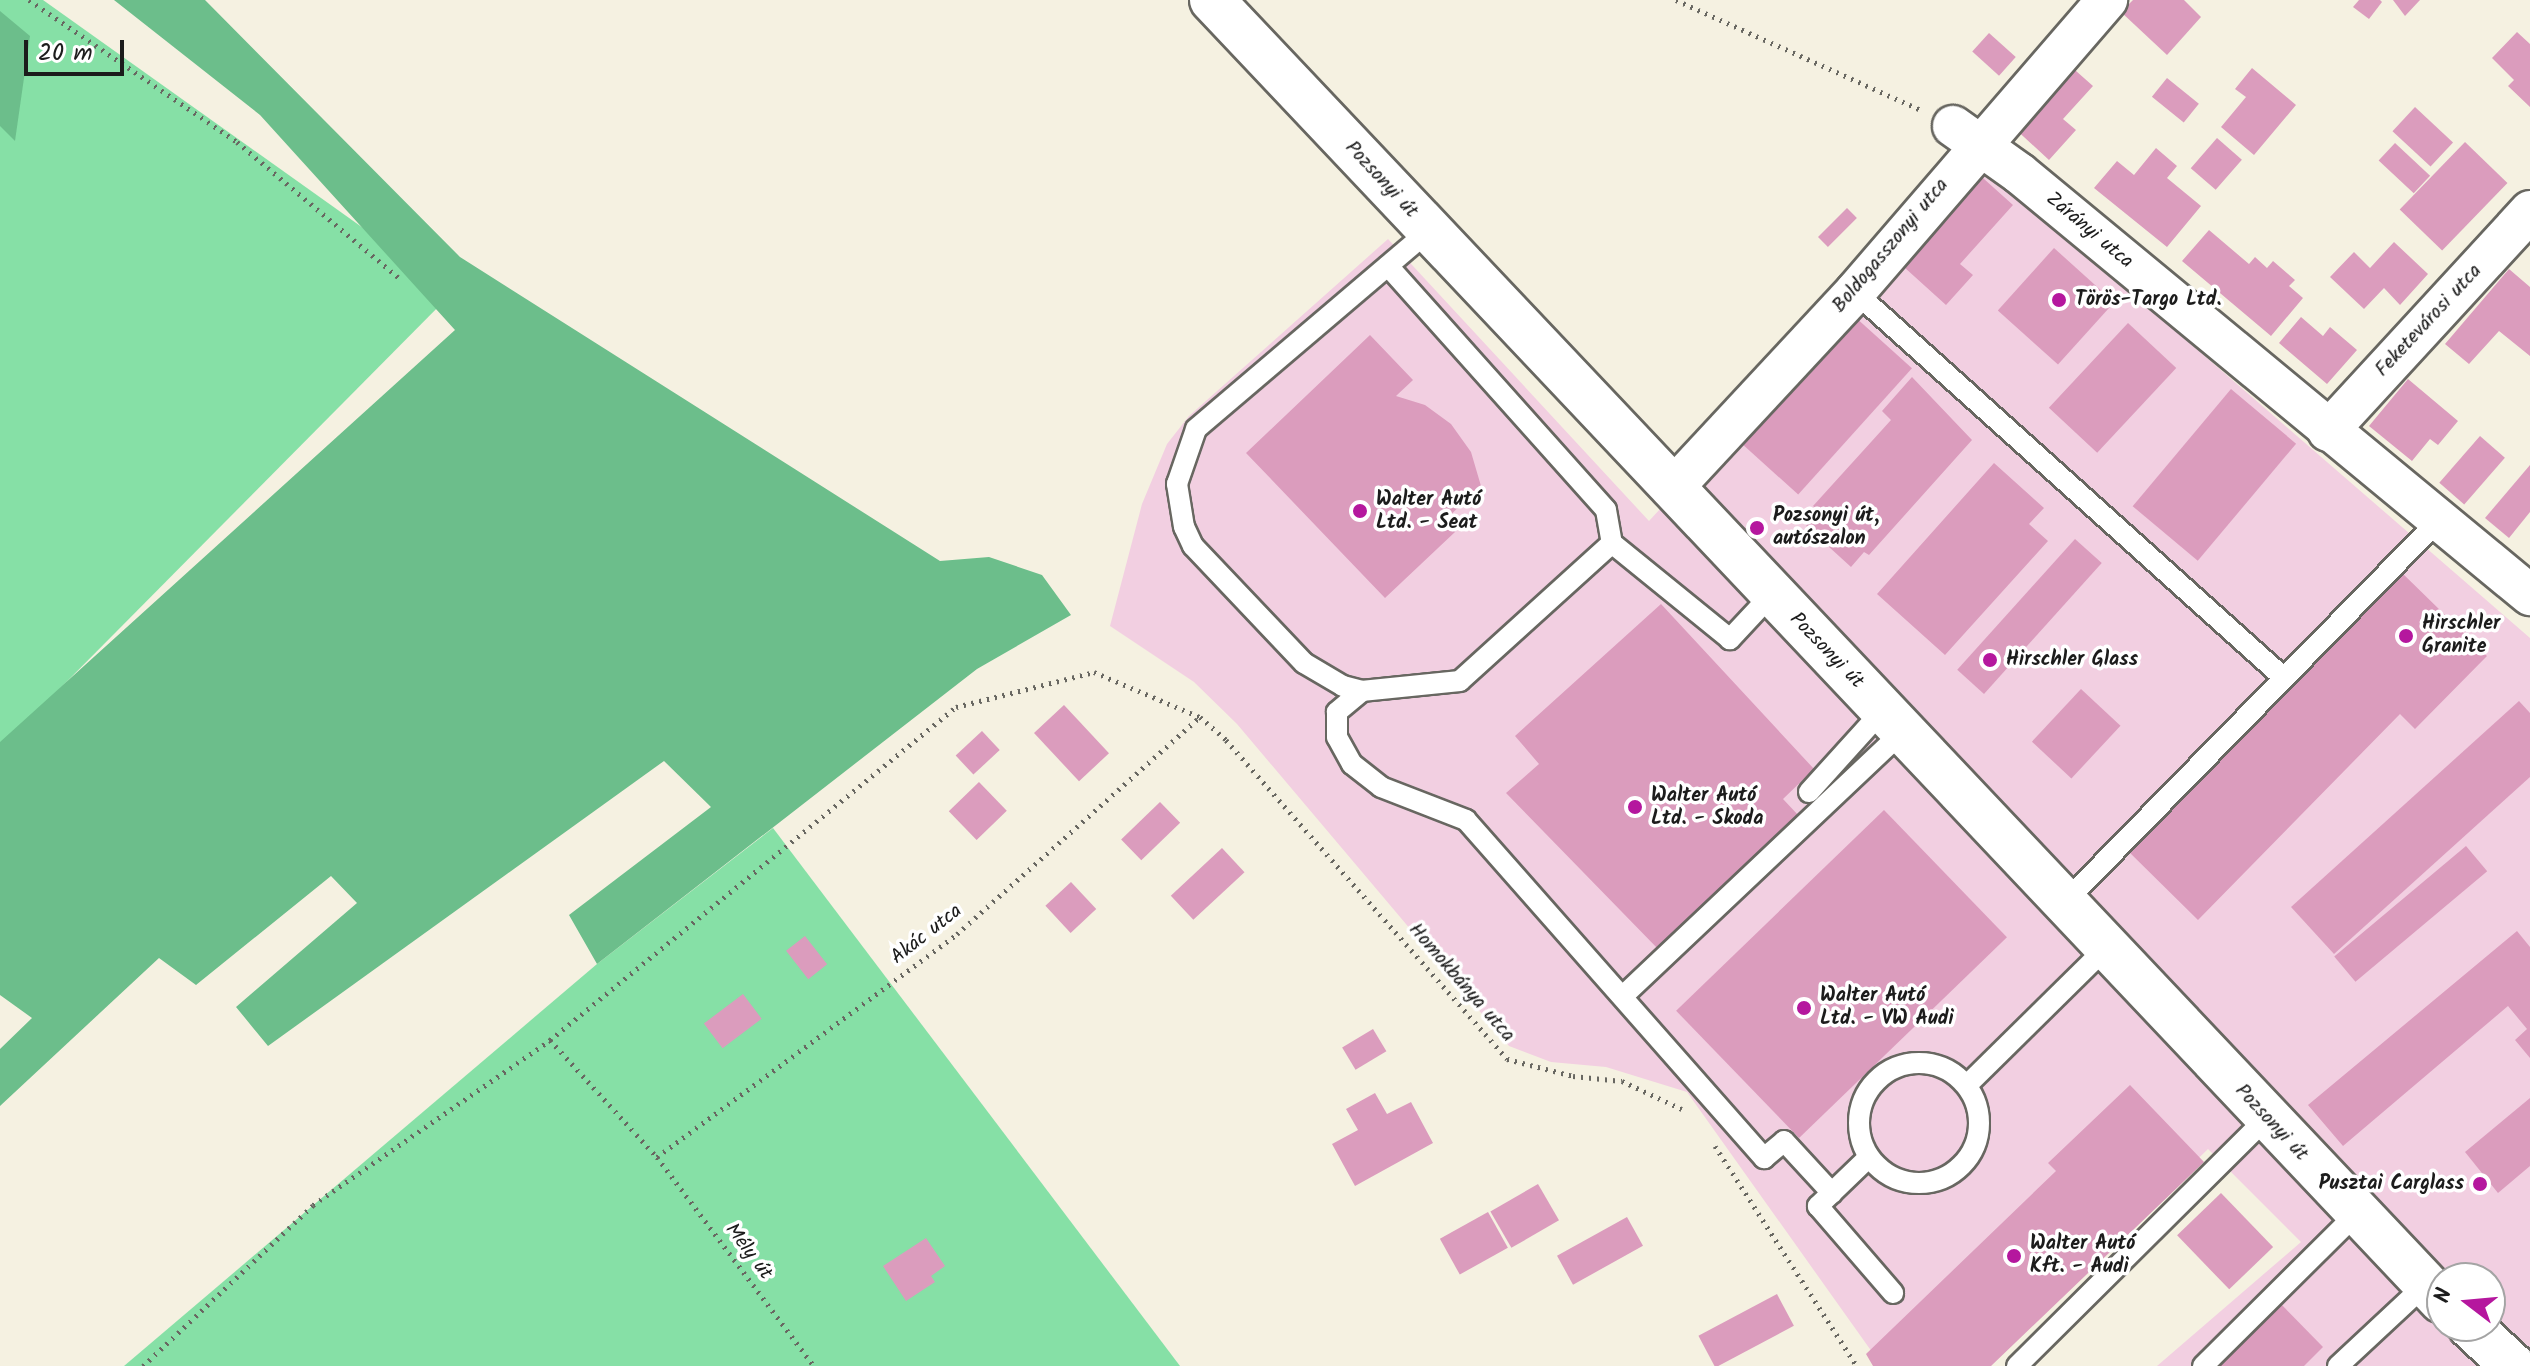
<!DOCTYPE html>
<meta charset="utf-8">
<style>
body{margin:0}
#map{position:relative;width:2530px;height:1366px;overflow:hidden;background:#f5f1e1;font-family:Kalam,sans-serif}
div>[style]{position:absolute}
[style*='--x']{left:calc(var(--x)*1px);top:calc(var(--y)*1px);width:calc(var(--w)*1px);rotate:calc(var(--a)*1deg)}
.built>*{inset:0;background:#f2cfe1}
.green>*{inset:0;background:#86e0a6}
.forest>*{inset:0;background:#6cbe8b}
.building>*{inset:0;background:#db9cbd;transform-origin:0 0}
.path>*{height:5px;margin-top:-2.5px;transform-origin:0;background:repeating-linear-gradient(90deg,#686761 0 2px,transparent 0 8px)}
.roads{filter:drop-shadow(2px 0 #686761) drop-shadow(-2px 0 #686761) drop-shadow(0 2px #686761) drop-shadow(0 -2px #686761)}
.lane>*{height:20px;margin:-10px;padding:0 10px;transform-origin:10px;border-radius:10px;background:#fff}
.lane>.ring{margin:-10px;padding:0;box-sizing:content-box;background:none;border:20px solid #fff;border-radius:50%}
.street>*{height:40px;margin:-20px;padding:0 20px;transform-origin:20px;border-radius:20px;background:#fff}
.secondary>*{height:44px;margin:-22px;padding:0 22px;transform-origin:22px;border-radius:22px;background:#fff}
.dots>*{width:22px;height:22px;translate:-50% -50%;box-sizing:border-box;border:4px solid #fff;border-radius:50%}
span{translate:-50% -50%;white-space:nowrap;text-align:center;line-height:1.15;-webkit-text-stroke:7px #fff;paint-order:stroke}
.street-label{font-size:20px;color:#1c1c1c}
.poi-label{font-size:20px;color:#1c1c1c;font-weight:700}
.left{translate:0 -50%;text-align:left}
.right{translate:-100% -50%;text-align:right}
.north{position:absolute;left:2426px;top:1262px;width:80px;height:80px;box-sizing:border-box;background:#fff;border:2px solid #a4a4a4;border-radius:50%;rotate:286deg;font-size:22px;font-weight:700;line-height:32px;text-align:center;color:#1c1c1c}
.north::after{content:'';display:block;margin:auto;width:28px;height:36px;background:#b5179e;clip-path:polygon(50% 0,100% 100%,50% 72%,0 100%)}
.scale{position:absolute;left:24px;top:40px;width:100px;height:36px;box-sizing:border-box;border:4px solid #1c1c1c;border-top:0;padding-left:10px;font-size:24px;line-height:28px;white-space:nowrap;color:#1c1c1c;-webkit-text-stroke:6px #fff;paint-order:stroke}
</style>
<div id="map">
<div class="built">
<div style="clip-path:polygon(evenodd,1981px 162px,2530px 638px,2530px 1366px,2157px 1366px,2301px 1242px,2208px 1149px,1985px 1366px,1882px 1366px,1687px 1092px,1606px 1067px,1551px 1062px,1509px 1046px,1237px 724px,1194px 682px,1110px 626px,1142px 504px,1167px 444px,1189px 416px,1388px 239px,1649px 521px,1981px 162px,2442px 1278px,2490px 1278px,2490px 1326px,2442px 1326px,2442px 1278px)"></div>
</div>
<div class="green">
<div style="clip-path:polygon(0 0,43px 0,453px 292px,0 749px)"></div>
<div style="clip-path:polygon(773px 828px,1180px 1366px,124px 1366px,597px 964px)"></div>
</div>
<div class="forest">
<div style="clip-path:polygon(114px 0,205px 0,460px 257px,940px 561px,989px 557px,1042px 575px,1071px 615px,977px 669px,597px 964px,569px 915px,711px 807px,664px 761px,268px 1046px,236px 1007px,357px 903px,331px 876px,196px 985px,159px 958px,0 1106px,0 1049px,32px 1018px,0 995px,0 742px,455px 330px,260px 115px)"></div>
<div style="clip-path:polygon(0 11px,30px 36px,15px 141px,0 126px)"></div>
</div>
<div class="building">
<div style="clip-path:polygon(2133px 0,2184px 0,2201px 17px,2167px 55px,2121px 12px)"></div>
<div style="clip-path:polygon(2359px 0,2380px 0,2382px 2px,2369px 19px,2353px 7px)"></div>
<div style="clip-path:polygon(2393px 0,2420px 0,2405px 16px)"></div>
<div style="clip-path:polygon(2517px 32px,2530px 44px,2530px 107px,2508px 86px,2514px 80px,2492px 58px)"></div>
<div style="left:1989px;top:33px;width:36px;height:25px;rotate:42deg"></div>
<div style="clip-path:polygon(2067px 63px,2093px 86px,2063px 119px,2076px 130px,2049px 160px,2011px 125px)"></div>
<div style="clip-path:polygon(2252px 68px,2296px 105px,2254px 155px,2221px 127px,2246px 97px,2235px 89px)"></div>
<div style="left:2167px;top:78px;width:41px;height:24px;rotate:39deg"></div>
<div style="left:2415px;top:107px;width:52px;height:33px;rotate:43deg"></div>
<div style="left:2217px;top:138px;width:33px;height:40px;rotate:41deg"></div>
<div style="left:2465px;top:142px;width:59px;height:94px;rotate:44deg"></div>
<div style="left:2395px;top:143px;width:48px;height:24px;rotate:43deg"></div>
<div style="clip-path:polygon(2156px 148px,2177px 166px,2167px 178px,2201px 206px,2167px 247px,2094px 188px,2117px 161px,2134px 175px)"></div>
<div style="clip-path:polygon(1974px 170px,2013px 205px,1960px 264px,1973px 275px,1946px 305px,1894px 258px)"></div>
<div style="left:1847px;top:208px;width:14px;height:41px;rotate:45deg"></div>
<div style="clip-path:polygon(2209px 230px,2249px 264px,2255px 257px,2267px 268px,2273px 261px,2295px 280px,2289px 286px,2303px 298px,2271px 336px,2182px 261px)"></div>
<div style="clip-path:polygon(2394px 242px,2428px 274px,2400px 305px,2384px 288px,2364px 309px,2330px 277px,2354px 252px,2370px 268px)"></div>
<div style="left:2054px;top:248px;width:81px;height:84px;rotate:42deg"></div>
<div style="clip-path:polygon(2509px 269px,2530px 287px,2530px 356px,2499px 331px,2469px 364px,2445px 344px)"></div>
<div style="left:1854px;top:316px;width:78px;height:170px;rotate:42deg"></div>
<div style="clip-path:polygon(2301px 317px,2323px 336px,2330px 327px,2357px 350px,2327px 384px,2279px 343px)"></div>
<div style="left:2128px;top:323px;width:66px;height:116px;rotate:43deg"></div>
<div style="clip-path:polygon(1370px 335px,1413px 380px,1396px 396px,1425px 405px,1451px 424px,1471px 452px,1481px 486px,1444px 521px,1455px 532px,1385px 598px,1246px 453px)"></div>
<div style="clip-path:polygon(1912px 377px,1972px 440px,1869px 555px,1864px 552px,1851px 567px,1806px 526px,1819px 511px,1813px 506px,1891px 420px,1882px 411px)"></div>
<div style="clip-path:polygon(2408px 379px,2458px 421px,2438px 445px,2430px 439px,2412px 461px,2369px 426px)"></div>
<div style="left:2231px;top:389px;width:85px;height:153px;rotate:40deg"></div>
<div style="left:2480px;top:436px;width:33px;height:62px;rotate:41deg"></div>
<div style="clip-path:polygon(1994px 463px,2044px 508px,2029px 524px,2048px 541px,1945px 655px,1877px 594px)"></div>
<div style="clip-path:polygon(2530px 465px,2530px 512px,2509px 538px,2485px 518px)"></div>
<div style="left:2075px;top:539px;width:36px;height:176px;rotate:42deg"></div>
<div style="clip-path:polygon(2399px 570px,2487px 656px,2415px 729px,2400px 714px,2198px 920px,2126px 849px)"></div>
<div style="clip-path:polygon(1661px 604px,1814px 769px,1783px 799px,1799px 816px,1660px 951px,1506px 793px,1539px 764px,1515px 736px)"></div>
<div style="left:2081px;top:689px;width:54px;height:72px;rotate:43deg"></div>
<div style="clip-path:polygon(2519px 701px,2530px 713px,2530px 777px,2334px 954px,2291px 907px)"></div>
<div style="left:1064px;top:705px;width:66px;height:41px;rotate:47deg"></div>
<div style="left:982px;top:731px;width:26px;height:36px;rotate:47deg"></div>
<div style="left:979px;top:782px;width:40px;height:42px;rotate:46deg"></div>
<div style="left:1160px;top:802px;width:29px;height:54px;rotate:46deg"></div>
<div style="left:1884px;top:810px;width:177px;height:289px;rotate:46deg"></div>
<div style="left:2466px;top:846px;width:33px;height:172px;rotate:50deg"></div>
<div style="left:1222px;top:848px;width:33px;height:70px;rotate:47deg"></div>
<div style="left:1071px;top:882px;width:37px;height:35px;rotate:47deg"></div>
<div style="clip-path:polygon(2517px 931px,2530px 947px,2530px 1058px,2515px 1040px,2527px 1029px,2508px 1006px,2343px 1146px,2308px 1105px)"></div>
<div style="left:805px;top:936px;width:36px;height:24px;rotate:52deg"></div>
<div style="left:743px;top:994px;width:31px;height:49px;rotate:53deg"></div>
<div style="left:1373px;top:1029px;width:26px;height:36px;rotate:59deg"></div>
<div style="clip-path:polygon(2130px 1085px,2204px 1162px,1991px 1366px,1873px 1366px,1866px 1354px,2056px 1171px,2048px 1163px)"></div>
<div style="clip-path:polygon(1375px 1093px,1387px 1114px,1411px 1102px,1433px 1143px,1355px 1186px,1332px 1144px,1358px 1130px,1346px 1109px)"></div>
<div style="clip-path:polygon(2530px 1098px,2530px 1166px,2498px 1193px,2465px 1152px)"></div>
<div style="left:1538px;top:1184px;width:42px;height:55px;rotate:60deg"></div>
<div style="left:2221px;top:1193px;width:75px;height:61px;rotate:46deg"></div>
<div style="left:1488px;top:1212px;width:41px;height:55px;rotate:61deg"></div>
<div style="left:1627px;top:1217px;width:33px;height:80px;rotate:61deg"></div>
<div style="clip-path:polygon(926px 1238px,945px 1266px,931px 1276px,935px 1282px,906px 1301px,883px 1266px)"></div>
<div style="left:1777px;top:1294px;width:36px;height:89px;rotate:62deg"></div>
<div style="clip-path:polygon(2278px 1301px,2323px 1347px,2304px 1366px,2210px 1366px)"></div>
</div>
<div class="path">
<div style="--x:29;--y:0;--w:252;--a:34.3"></div>
<div style="--x:237;--y:142;--w:213;--a:40"></div>
<div style="--x:1676;--y:0;--w:271;--a:24.2"></div>
<div style="--x:550;--y:1040;--w:525;--a:-39.36"></div>
<div style="--x:956;--y:707;--w:142;--a:-14.2"></div>
<div style="--x:1094;--y:672;--w:115;--a:23"></div>
<div style="--x:1200;--y:717;--w:35;--a:41"></div>
<div style="--x:1226;--y:740;--w:425;--a:48.6"></div>
<div style="--x:1507;--y:1059;--w:68;--a:14.4"></div>
<div style="--x:1573;--y:1076;--w:49;--a:5.8"></div>
<div style="--x:1622;--y:1081;--w:66;--a:25"></div>
<div style="--x:1715;--y:1146;--w:262;--a:57.2"></div>
<div style="--x:657;--y:1157;--w:374;--a:-36.6"></div>
<div style="--x:957;--y:934;--w:324;--a:-41.8"></div>
<div style="--x:143;--y:1366;--w:234;--a:-43.4"></div>
<div style="--x:313;--y:1205;--w:289;--a:-34.8"></div>
<div style="--x:550;--y:1040;--w:159;--a:47.6"></div>
<div style="--x:657;--y:1157;--w:261;--a:53.1"></div>
</div>
<div class="roads">
<div class="lane">
<div style="--x:1388;--y:266;--w:327;--a:48.2"></div>
<div style="--x:1606;--y:510;--w:34;--a:80"></div>
<div style="--x:1855;--y:292;--w:577;--a:41.98"></div>
<div style="--x:1772;--y:594;--w:62;--a:133"></div>
<div style="--x:1730;--y:639;--w:152;--a:-140.9"></div>
<div style="--x:1612;--y:543;--w:205;--a:137.8"></div>
<div style="--x:1460;--y:681;--w:99;--a:174.2"></div>
<div style="--x:1362;--y:691;--w:33;--a:140"></div>
<div style="--x:1337;--y:712;--w:25;--a:90"></div>
<div style="--x:1337;--y:737;--w:31;--a:61"></div>
<div style="--x:1352;--y:764;--w:37;--a:38"></div>
<div style="--x:1381;--y:787;--w:91;--a:21.2"></div>
<div style="--x:1466;--y:820;--w:451;--a:48.6"></div>
<div style="--x:1764;--y:1158;--w:26;--a:-40"></div>
<div style="--x:1784;--y:1141;--w:71;--a:47.3"></div>
<div style="--x:1362;--y:691;--w:20;--a:-165"></div>
<div style="--x:1343;--y:686;--w:45;--a:-149.5"></div>
<div style="--x:1304;--y:663;--w:161;--a:-133.5"></div>
<div style="--x:1193;--y:546;--w:21;--a:-115"></div>
<div style="--x:1184;--y:527;--w:44;--a:-99.2"></div>
<div style="--x:1177;--y:484;--w:58;--a:-70.9"></div>
<div style="--x:1196;--y:429;--w:306;--a:-40.4"></div>
<div style="--x:1809;--y:792;--w:110;--a:-47.9"></div>
<div style="--x:2063;--y:904;--w:536;--a:-45.6"></div>
<div style="--x:1623;--y:996;--w:384;--a:-43.4"></div>
<div class="ring" style="left:1859px;top:1063px;width:100px;height:100px"></div>
<div style="--x:1967;--y:1085;--w:195;--a:-44.6"></div>
<div style="--x:1869;--y:1157;--w:71;--a:136.1"></div>
<div style="--x:1818;--y:1206;--w:115;--a:49.2"></div>
<div style="--x:2017;--y:1366;--w:352;--a:-44.8"></div>
<div style="--x:2203;--y:1366;--w:216;--a:-44.8"></div>
<div style="--x:2338;--y:1366;--w:119;--a:-43"></div>
</div>
<div class="street">
<div style="--x:1953;--y:126;--w:81;--a:35.5"></div>
<div style="--x:2019;--y:173;--w:663;--a:39.55"></div>
<div style="--x:2328;--y:431;--w:299;--a:-47.4"></div>
<div style="--x:1672;--y:489;--w:269;--a:-47.1"></div>
<div style="--x:1855;--y:292;--w:386;--a:-49.2"></div>
</div>
<div class="secondary">
<div style="--x:1212;--y:0;--w:1790;--a:46.61"></div>
<div style="--x:2470;--y:1326;--w:59;--a:42.9"></div>
</div>
</div>
<div class="dots">
<div style="left:2059px;top:300px;background:#b5179e"></div>
<div style="left:1360px;top:511px;background:#b5179e"></div>
<div style="left:1757px;top:528px;background:#b5179e"></div>
<div style="left:2406px;top:636px;background:#b5179e"></div>
<div style="left:1990px;top:660px;background:#b5179e"></div>
<div style="left:1635px;top:807px;background:#b5179e"></div>
<div style="left:1804px;top:1008px;background:#b5179e"></div>
<div style="left:2480px;top:1184px;background:#b5179e"></div>
<div style="left:2014px;top:1256px;background:#b5179e"></div>
</div>
<div class="street-label">
<span style="left:1381px;top:180px;rotate:47deg">Pozsonyi út</span>
<span style="left:2089px;top:231px;rotate:40deg">Zárányi utca</span>
<span style="left:1891px;top:246px;rotate:-50deg">Boldogasszonyi utca</span>
<span style="left:2429px;top:321px;rotate:-47deg">Feketevárosi utca</span>
<span style="left:1826px;top:651px;rotate:46deg">Pozsonyi út</span>
<span style="left:927px;top:935px;rotate:-38deg">Akác utca</span>
<span style="left:1461px;top:983px;rotate:49deg">Homokbánya utca</span>
<span style="left:2271px;top:1123px;rotate:47deg">Pozsonyi út</span>
<span style="left:748px;top:1252px;rotate:53deg">Mély út</span>
</div>
<div class="poi-label">
<span class="left" style="left:2075px;top:300px">Törös-Targo Ltd.</span>
<span class="left" style="left:1376px;top:512px">Walter Autó<br>Ltd. - Seat</span>
<span class="left" style="left:1773px;top:528px">Pozsonyi út,<br>autószalon</span>
<span class="left" style="left:2422px;top:636px">Hirschler<br>Granite</span>
<span class="left" style="left:2006px;top:660px">Hirschler Glass</span>
<span class="left" style="left:1651px;top:808px">Walter Autó<br>Ltd. - Skoda</span>
<span class="left" style="left:1820px;top:1008px">Walter Autó<br>Ltd. - VW Audi</span>
<span class="right" style="left:2464px;top:1184px">Pusztai Carglass</span>
<span class="left" style="left:2030px;top:1256px">Walter Autó<br>Kft. - Audi</span>
</div>
<div class="north">N</div>
<div class="scale">20 m</div>
</div>
